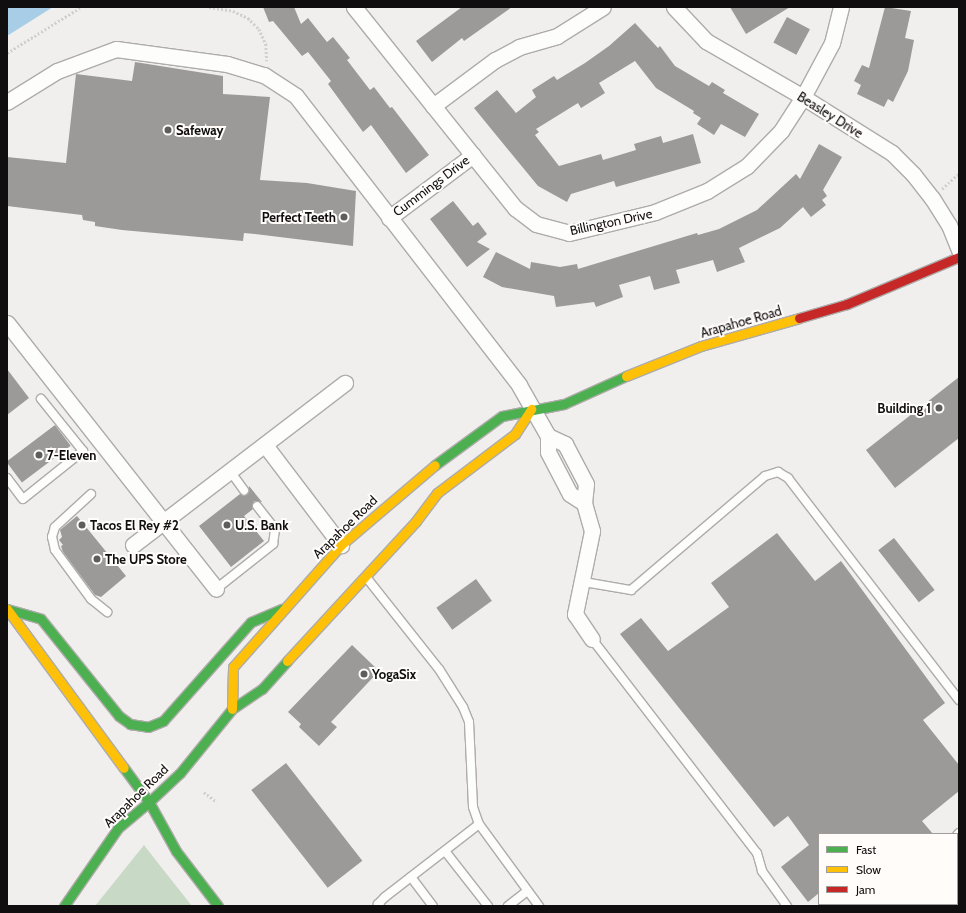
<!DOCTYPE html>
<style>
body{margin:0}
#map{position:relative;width:966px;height:913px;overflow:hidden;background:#f1efed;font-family:Cabin,sans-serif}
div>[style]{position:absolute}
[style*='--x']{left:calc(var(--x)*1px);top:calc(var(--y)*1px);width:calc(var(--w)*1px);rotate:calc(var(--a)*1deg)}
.green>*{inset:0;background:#c8dac6}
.water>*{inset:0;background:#a8cde7}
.building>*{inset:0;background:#9c9a99;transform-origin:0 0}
.path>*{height:2.5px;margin-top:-1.25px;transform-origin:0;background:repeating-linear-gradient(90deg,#d0d0cf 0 2px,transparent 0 4px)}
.roads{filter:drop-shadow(1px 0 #aeacaa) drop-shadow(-1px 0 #aeacaa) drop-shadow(0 1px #aeacaa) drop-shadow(0 -1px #aeacaa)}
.lane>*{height:8px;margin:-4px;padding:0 4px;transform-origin:4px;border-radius:4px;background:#fdfdfc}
.street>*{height:15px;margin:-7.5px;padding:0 7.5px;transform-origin:7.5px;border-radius:7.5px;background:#fdfdfc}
.fast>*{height:9px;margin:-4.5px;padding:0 4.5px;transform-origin:4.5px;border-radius:4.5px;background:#4caf50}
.slow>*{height:9px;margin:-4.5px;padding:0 4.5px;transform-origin:4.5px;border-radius:4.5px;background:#ffc107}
.jam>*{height:9px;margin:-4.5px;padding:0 4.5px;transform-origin:4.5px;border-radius:4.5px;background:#c62828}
.dots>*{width:11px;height:11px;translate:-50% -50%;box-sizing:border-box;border:2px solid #fffcfa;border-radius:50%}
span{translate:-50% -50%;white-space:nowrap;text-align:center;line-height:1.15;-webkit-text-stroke:4px #fffcfa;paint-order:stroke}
.street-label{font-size:13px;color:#100e0e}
.poi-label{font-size:13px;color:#100e0e;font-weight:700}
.left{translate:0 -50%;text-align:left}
.right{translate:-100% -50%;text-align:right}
.frame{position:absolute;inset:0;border:8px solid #100e0e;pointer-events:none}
.legend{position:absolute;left:818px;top:833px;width:140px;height:72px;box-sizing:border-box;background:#fffcfa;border:1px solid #9f9d9c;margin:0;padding:5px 7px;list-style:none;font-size:12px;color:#100e0e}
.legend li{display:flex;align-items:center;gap:8px;height:20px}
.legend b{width:20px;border:1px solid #9f9d9c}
</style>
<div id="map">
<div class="green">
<div style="clip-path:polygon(144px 845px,158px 863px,192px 906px,95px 906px)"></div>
</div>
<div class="water">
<div style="clip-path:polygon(7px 7px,53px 7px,7px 36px)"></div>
</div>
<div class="building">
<div style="clip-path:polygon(263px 7px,294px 7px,301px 24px,308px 18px,327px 42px,333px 37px,350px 58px,347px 60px,370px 90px,374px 87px,390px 108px,392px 107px,429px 155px,406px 173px,371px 125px,363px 132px,328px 84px,331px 81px,308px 52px,302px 56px,273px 21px,269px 22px)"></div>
<div style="clip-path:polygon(462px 7px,512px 7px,464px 41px,462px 38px,432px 62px,416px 41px)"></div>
<div style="clip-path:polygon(730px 7px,790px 7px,746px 34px)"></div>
<div style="clip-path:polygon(885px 7px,911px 11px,905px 38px,914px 40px,908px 71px,893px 102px,888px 99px,884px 107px,857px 94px,861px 85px,854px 81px,862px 65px,869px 68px)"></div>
<div style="left:787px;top:17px;width:26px;height:29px;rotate:28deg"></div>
<div style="clip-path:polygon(635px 23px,658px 48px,660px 46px,675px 66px,709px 86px,712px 82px,725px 90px,723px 93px,759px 114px,745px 137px,721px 124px,714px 135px,697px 124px,701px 118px,693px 113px,694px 111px,656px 88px,635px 61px,599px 83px,605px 93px,581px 108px,578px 103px,536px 129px,539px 132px,535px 135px,559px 166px,601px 154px,603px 160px,636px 150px,634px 144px,661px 136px,663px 143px,693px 134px,701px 163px,616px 187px,614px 181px,571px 194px,567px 202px,538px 186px,474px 108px,497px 90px,516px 113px,536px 97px,532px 90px,554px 76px,557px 80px,585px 63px,609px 46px)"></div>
<div style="clip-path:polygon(135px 62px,223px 76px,223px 94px,270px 97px,260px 180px,307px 183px,356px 191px,353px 246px,255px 234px,244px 233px,243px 241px,122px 230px,95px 226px,95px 222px,83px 220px,82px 215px,7px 206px,7px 157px,66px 163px,76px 74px,132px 81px)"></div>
<div style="clip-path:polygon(819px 144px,842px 157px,823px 190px,827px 196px,822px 200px,826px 205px,811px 217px,803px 207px,780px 228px,739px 248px,745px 262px,717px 272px,713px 260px,676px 270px,680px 283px,654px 290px,650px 276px,619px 285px,623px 297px,596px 307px,594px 302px,556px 307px,554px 296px,502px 287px,483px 277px,496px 252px,530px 269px,531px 262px,560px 267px,577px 264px,578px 269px,697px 233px,698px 235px,719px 229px,757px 210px,796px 174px,800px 179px)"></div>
<div style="clip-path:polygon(453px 201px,473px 226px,478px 222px,487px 234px,477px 242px,490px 249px,467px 267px,430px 219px)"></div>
<div style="clip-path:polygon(7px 369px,29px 398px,7px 415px)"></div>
<div style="clip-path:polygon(959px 377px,959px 438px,895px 488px,866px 450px)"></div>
<div style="left:55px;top:425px;width:26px;height:61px;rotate:53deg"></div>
<div style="clip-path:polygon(249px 486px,262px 502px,254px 501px,253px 509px,244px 516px,264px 541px,231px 567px,199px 526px,240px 494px,248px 494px)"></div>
<div style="clip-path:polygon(77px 516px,126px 576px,101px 597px,95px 595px,63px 552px,61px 546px,63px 545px,59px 540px,62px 537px,60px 530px)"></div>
<div style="clip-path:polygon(777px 533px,815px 581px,841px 561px,945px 703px,923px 720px,959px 765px,959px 791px,922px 821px,933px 834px,819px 834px,819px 893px,808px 902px,781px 867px,809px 845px,788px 816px,774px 827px,620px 634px,641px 618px,668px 651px,729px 607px,711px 583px)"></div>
<div style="left:894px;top:538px;width:66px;height:20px;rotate:52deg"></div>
<div style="left:476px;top:579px;width:27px;height:49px;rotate:54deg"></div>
<div style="clip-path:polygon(352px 645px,379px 671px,331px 722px,337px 727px,319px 746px,299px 727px,301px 724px,288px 712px)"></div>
<div style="left:286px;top:763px;width:124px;height:44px;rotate:52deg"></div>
</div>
<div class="path">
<div style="--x:209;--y:7;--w:24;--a:9"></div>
<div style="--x:233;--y:11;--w:17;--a:25"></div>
<div style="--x:248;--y:18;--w:16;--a:45"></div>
<div style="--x:259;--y:29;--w:17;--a:65"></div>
<div style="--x:266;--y:44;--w:17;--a:87"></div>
<div style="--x:7;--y:53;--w:87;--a:-31.9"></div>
<div style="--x:942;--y:189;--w:23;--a:-43"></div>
<div style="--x:204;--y:792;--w:16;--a:38"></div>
</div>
<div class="roads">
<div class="lane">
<div style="--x:230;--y:471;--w:24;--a:54"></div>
<div style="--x:7;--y:478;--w:26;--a:53"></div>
<div style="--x:23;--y:499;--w:77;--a:-38.7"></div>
<div style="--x:83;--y:451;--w:67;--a:-128.9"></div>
<div style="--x:91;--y:494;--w:49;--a:137.5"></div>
<div style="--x:55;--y:527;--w:10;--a:107"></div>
<div style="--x:52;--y:537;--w:13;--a:77"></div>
<div style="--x:55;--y:550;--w:61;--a:53.7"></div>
<div style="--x:91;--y:599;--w:21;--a:39"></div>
<div style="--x:366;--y:577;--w:117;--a:51.6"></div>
<div style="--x:439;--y:669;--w:45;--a:57.7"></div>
<div style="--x:463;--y:707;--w:16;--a:68"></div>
<div style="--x:469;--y:722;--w:85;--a:87.3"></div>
<div style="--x:473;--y:807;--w:18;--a:71"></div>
<div style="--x:479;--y:824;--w:102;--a:53.8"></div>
<div style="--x:584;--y:582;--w:48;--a:9.7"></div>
<div style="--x:631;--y:590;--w:176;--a:-40.4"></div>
<div style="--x:765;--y:476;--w:14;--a:-17"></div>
<div style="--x:778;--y:472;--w:12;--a:31"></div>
<div style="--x:788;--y:478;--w:280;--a:52.4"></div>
<div style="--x:216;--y:589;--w:73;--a:-38.3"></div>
<div style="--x:273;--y:544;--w:15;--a:-82"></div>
<div style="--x:275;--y:529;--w:29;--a:-128"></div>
<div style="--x:592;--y:639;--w:270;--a:52.4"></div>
<div style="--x:757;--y:853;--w:19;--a:74"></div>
<div style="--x:762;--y:871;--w:43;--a:54.5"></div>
<div style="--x:957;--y:835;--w:3;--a:-45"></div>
<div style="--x:445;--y:851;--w:70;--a:52"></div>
<div style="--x:411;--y:877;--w:36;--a:53"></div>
<div style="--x:957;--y:881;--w:3;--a:-45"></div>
<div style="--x:380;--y:906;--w:3;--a:-135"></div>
<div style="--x:378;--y:904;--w:10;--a:-45"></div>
<div style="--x:385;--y:897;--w:119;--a:-37.8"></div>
<div style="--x:508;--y:906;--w:24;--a:-38"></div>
<div style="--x:865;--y:906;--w:4;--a:-34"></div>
<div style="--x:925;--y:906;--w:3;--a:-45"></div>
</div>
<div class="street">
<div style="--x:354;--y:7;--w:258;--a:51.3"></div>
<div style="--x:515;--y:208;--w:26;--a:37"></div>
<div style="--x:536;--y:224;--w:34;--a:15"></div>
<div style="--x:569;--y:233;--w:89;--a:-13.7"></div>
<div style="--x:655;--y:212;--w:56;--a:-22"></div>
<div style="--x:707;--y:191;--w:47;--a:-32"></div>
<div style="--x:747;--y:166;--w:49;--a:-45.8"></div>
<div style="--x:781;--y:131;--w:40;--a:-57.1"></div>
<div style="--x:803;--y:97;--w:61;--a:-61.8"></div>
<div style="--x:832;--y:43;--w:37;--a:-76"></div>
<div style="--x:674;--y:7;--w:47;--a:46.7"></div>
<div style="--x:706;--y:41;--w:112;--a:30"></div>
<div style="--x:803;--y:97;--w:105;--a:32.2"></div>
<div style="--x:892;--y:153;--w:30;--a:45"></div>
<div style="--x:913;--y:174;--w:31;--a:52"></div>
<div style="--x:932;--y:198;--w:32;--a:58"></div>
<div style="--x:949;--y:225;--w:27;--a:68"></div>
<div style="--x:7;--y:102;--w:59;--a:-31.8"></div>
<div style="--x:57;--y:71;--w:63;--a:-20.4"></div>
<div style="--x:116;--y:49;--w:112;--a:7.7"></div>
<div style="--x:227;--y:64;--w:39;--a:17"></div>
<div style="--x:264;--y:75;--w:38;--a:33"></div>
<div style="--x:296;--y:96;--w:365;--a:52.3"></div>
<div style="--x:519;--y:385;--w:59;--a:60.4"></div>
<div style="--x:548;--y:436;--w:16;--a:90"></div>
<div style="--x:548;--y:452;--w:47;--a:62.4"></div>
<div style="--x:570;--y:494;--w:17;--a:33"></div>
<div style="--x:433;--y:106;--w:77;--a:-36.6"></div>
<div style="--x:495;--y:60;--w:27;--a:-28"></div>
<div style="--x:519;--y:47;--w:40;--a:-16"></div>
<div style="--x:557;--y:36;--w:54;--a:-32.2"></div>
<div style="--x:389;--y:218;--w:105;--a:-36.9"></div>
<div style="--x:7;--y:323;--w:338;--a:51.8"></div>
<div style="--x:548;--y:436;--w:19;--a:25"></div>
<div style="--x:565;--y:444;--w:45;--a:62.3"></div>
<div style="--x:586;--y:484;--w:19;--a:96"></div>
<div style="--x:584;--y:503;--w:29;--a:74"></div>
<div style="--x:592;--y:531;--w:85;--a:101.6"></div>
<div style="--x:575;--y:614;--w:30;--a:56"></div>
<div style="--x:265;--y:445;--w:126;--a:52.8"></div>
<div style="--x:133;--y:545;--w:267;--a:-37.4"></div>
</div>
<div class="fast">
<div style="--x:435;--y:465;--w:83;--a:-36.2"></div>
<div style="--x:502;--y:416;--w:63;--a:-11"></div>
<div style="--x:564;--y:404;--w:68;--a:-24.3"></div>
<div style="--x:7;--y:609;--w:35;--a:16"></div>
<div style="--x:41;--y:619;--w:124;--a:51.2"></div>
<div style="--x:119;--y:716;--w:14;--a:36"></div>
<div style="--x:130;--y:724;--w:18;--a:9"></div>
<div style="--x:148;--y:727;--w:16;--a:-22"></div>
<div style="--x:163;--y:721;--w:132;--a:-48.4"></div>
<div style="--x:251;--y:622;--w:34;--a:-23"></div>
<div style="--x:124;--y:768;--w:42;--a:53.7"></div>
<div style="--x:149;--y:802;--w:56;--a:61.1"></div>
<div style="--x:176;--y:851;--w:69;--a:52.6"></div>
<div style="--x:149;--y:802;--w:42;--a:-43.1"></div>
<div style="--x:180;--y:773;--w:82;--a:-50.9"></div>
<div style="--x:232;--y:709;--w:36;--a:-34"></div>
<div style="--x:262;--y:689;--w:38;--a:-48"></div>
<div style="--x:64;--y:906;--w:95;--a:-55.3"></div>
<div style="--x:118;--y:828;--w:40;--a:-40"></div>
</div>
<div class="slow">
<div style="--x:626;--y:376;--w:81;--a:-21.8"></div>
<div style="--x:701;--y:346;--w:102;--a:-15.9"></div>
<div style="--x:7;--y:609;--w:197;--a:53.7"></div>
<div style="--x:287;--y:661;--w:190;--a:-47.3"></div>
<div style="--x:416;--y:521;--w:35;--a:-53"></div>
<div style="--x:437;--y:493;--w:98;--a:-37.1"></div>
<div style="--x:515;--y:434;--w:30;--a:-57"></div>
<div style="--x:232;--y:709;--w:42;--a:-88.6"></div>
<div style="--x:233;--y:667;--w:163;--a:-48.5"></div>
<div style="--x:341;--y:545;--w:123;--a:-40.4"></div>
</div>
<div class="jam">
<div style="--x:799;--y:318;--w:50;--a:-16.3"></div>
<div style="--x:847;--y:304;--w:121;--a:-22.8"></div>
</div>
</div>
<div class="dots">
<div style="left:168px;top:130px;background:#5f5d5c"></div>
<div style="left:344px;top:217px;background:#5f5d5c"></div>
<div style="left:939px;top:408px;background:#5f5d5c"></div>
<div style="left:39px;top:455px;background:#5f5d5c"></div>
<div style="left:82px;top:525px;background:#5f5d5c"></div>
<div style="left:227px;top:525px;background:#5f5d5c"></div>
<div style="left:97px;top:559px;background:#5f5d5c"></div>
<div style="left:364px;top:674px;background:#5f5d5c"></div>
</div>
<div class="street-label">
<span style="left:830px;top:115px;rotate:32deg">Beasley Drive</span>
<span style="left:431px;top:186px;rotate:-37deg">Cummings Drive</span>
<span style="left:611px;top:222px;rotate:-12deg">Billington Drive</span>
<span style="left:741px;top:322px;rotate:-16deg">Arapahoe Road</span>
<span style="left:345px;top:527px;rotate:-44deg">Arapahoe Road</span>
<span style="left:136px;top:796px;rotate:-44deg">Arapahoe Road</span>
</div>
<div class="poi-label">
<span class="left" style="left:176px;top:130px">Safeway</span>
<span class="right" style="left:336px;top:217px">Perfect Teeth</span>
<span class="right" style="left:931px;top:408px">Building 1</span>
<span class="left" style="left:47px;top:455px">7-Eleven</span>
<span class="left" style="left:90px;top:525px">Tacos El Rey #2</span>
<span class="left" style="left:235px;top:525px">U.S. Bank</span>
<span class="left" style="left:105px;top:559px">The UPS Store</span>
<span class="left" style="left:372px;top:674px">YogaSix</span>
</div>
<div class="frame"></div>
<ul class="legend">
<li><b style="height:5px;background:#4caf50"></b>Fast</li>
<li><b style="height:5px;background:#ffc107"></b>Slow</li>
<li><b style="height:5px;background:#c62828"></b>Jam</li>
</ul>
</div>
